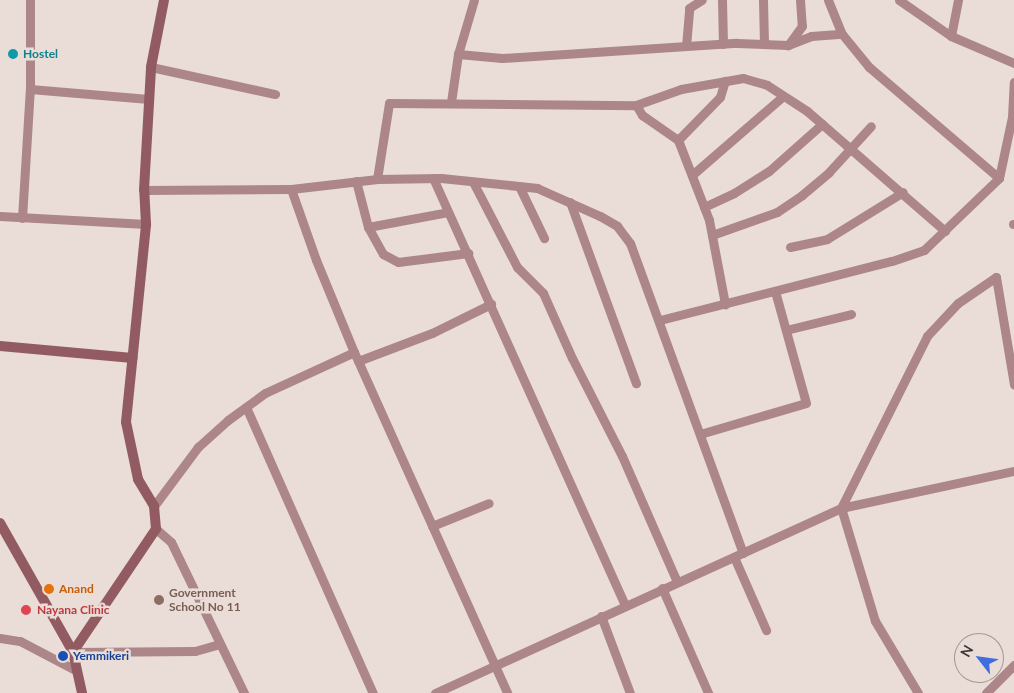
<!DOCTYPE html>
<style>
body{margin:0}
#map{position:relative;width:1014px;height:693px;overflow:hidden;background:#eadcd6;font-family:Lato,sans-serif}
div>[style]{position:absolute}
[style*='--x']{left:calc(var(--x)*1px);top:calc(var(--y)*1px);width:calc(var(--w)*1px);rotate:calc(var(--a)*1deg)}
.street>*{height:9px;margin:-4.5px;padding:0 4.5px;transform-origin:4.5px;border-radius:4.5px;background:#ac8689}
.secondary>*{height:10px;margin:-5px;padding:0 5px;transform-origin:5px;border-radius:5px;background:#915b61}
.dots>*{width:14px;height:14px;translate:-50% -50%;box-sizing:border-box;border:2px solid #eadcd6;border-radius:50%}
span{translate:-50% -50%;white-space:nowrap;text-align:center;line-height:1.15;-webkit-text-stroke:5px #eadcd6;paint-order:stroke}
.culture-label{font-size:12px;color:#0d838f;font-weight:700}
.left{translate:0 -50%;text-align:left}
.food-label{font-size:12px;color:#c56008;font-weight:700}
.education-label{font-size:12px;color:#785e54;font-weight:700}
.health-label{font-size:12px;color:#be3a42;font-weight:700}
.transit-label{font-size:12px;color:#164399;font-weight:700}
.north{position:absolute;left:954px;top:633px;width:50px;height:50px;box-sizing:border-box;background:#eadcd6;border:1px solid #a49a95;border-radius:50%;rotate:300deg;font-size:14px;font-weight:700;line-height:20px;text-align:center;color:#3b3633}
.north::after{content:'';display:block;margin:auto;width:18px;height:22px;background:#416dde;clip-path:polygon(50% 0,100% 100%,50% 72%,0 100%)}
</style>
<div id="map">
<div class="street">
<div style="--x:722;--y:0;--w:44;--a:88.7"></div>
<div style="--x:763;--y:0;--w:44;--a:88.7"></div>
<div style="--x:800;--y:0;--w:26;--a:86"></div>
<div style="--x:802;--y:26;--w:24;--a:126"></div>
<div style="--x:788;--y:45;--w:25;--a:-21"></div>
<div style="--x:811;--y:36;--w:31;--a:-4"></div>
<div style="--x:828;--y:0;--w:37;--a:68"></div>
<div style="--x:842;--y:34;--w:43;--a:50.7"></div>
<div style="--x:869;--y:67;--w:171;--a:40.5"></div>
<div style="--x:899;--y:0;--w:63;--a:34.7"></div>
<div style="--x:951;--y:36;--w:69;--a:23.2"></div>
<div style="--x:951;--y:36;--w:37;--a:-79"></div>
<div style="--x:686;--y:46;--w:38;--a:-85"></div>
<div style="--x:689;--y:8;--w:15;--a:-32"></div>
<div style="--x:458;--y:54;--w:44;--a:5.2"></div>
<div style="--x:502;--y:58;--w:235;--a:-3.7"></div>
<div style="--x:737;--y:43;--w:51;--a:2.2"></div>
<div style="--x:151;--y:67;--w:127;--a:12.3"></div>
<div style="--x:30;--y:89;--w:119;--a:4.8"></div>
<div style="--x:451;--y:102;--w:49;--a:-81.7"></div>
<div style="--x:458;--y:54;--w:56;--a:-73.5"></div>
<div style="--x:636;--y:105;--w:12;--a:59"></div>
<div style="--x:642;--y:115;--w:44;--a:34.8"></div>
<div style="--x:678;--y:140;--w:86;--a:68.8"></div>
<div style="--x:709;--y:220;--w:86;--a:79.2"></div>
<div style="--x:678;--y:140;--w:60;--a:-45.7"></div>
<div style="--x:720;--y:97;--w:17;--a:-73"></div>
<div style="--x:692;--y:175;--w:119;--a:-40.9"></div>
<div style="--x:433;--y:178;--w:468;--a:65.8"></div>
<div style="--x:377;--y:179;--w:77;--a:-81"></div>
<div style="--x:389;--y:103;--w:247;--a:0.5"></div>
<div style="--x:636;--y:105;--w:48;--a:-19.6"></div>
<div style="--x:681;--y:89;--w:63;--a:-10.1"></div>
<div style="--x:743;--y:78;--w:25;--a:16"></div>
<div style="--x:767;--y:85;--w:48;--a:33"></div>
<div style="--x:807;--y:111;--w:183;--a:41"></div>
<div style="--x:356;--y:181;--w:48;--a:75.4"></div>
<div style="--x:368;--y:227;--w:31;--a:61"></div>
<div style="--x:383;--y:254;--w:17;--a:28"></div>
<div style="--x:398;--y:262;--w:71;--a:-7.3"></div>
<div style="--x:473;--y:182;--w:96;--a:62.6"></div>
<div style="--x:517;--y:267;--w:37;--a:45"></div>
<div style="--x:543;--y:293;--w:71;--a:66"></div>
<div style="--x:572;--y:358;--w:110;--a:63"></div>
<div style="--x:622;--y:456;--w:137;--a:66.4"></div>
<div style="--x:519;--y:186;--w:58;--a:64.3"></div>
<div style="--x:291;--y:189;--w:75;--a:70.6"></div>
<div style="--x:316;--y:260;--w:100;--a:67.6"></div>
<div style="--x:354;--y:352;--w:374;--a:65.8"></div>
<div style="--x:144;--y:190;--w:147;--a:-0.4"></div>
<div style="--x:291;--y:189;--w:87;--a:-6.6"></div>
<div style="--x:377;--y:179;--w:64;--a:-0.9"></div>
<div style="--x:441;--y:178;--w:97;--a:5.9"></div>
<div style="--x:537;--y:188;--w:69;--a:24"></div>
<div style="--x:600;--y:216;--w:20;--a:30"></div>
<div style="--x:617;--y:226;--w:21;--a:53"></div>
<div style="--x:630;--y:243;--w:330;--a:70"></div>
<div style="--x:570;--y:202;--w:193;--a:70"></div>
<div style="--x:704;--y:207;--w:33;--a:-25"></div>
<div style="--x:734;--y:193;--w:41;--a:-32.2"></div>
<div style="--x:769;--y:171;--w:71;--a:-41.6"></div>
<div style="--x:0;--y:216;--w:146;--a:3.1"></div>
<div style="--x:22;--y:218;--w:129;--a:-86.5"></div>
<div style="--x:30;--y:89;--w:89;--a:-90"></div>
<div style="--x:1013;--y:224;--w:1;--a:0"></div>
<div style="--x:368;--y:227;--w:81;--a:-10.6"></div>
<div style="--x:712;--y:235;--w:69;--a:-19.5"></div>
<div style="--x:777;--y:212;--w:30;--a:-34"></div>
<div style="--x:802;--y:195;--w:35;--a:-40"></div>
<div style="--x:829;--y:172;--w:62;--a:-47.6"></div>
<div style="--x:790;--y:247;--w:38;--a:-12"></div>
<div style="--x:827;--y:239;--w:89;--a:-31.7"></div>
<div style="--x:660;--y:320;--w:239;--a:-14.3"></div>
<div style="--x:892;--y:261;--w:34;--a:-19"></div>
<div style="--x:924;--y:250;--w:104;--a:-43.8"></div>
<div style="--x:999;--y:178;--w:62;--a:-78"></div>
<div style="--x:1012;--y:117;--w:35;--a:-87"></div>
<div style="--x:786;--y:330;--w:67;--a:-13.8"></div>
<div style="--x:358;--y:361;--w:79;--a:-20.7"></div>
<div style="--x:432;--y:333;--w:66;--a:-26.2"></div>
<div style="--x:246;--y:407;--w:313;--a:66.1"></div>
<div style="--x:700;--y:434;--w:110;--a:-16.3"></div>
<div style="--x:806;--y:403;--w:116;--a:-105.5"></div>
<div style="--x:154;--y:506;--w:74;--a:-53.3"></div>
<div style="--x:198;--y:447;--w:40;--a:-42"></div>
<div style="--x:228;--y:420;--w:46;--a:-36.1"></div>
<div style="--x:265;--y:393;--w:98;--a:-24.7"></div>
<div style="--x:432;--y:526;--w:61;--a:-22"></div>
<div style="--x:156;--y:529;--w:20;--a:41"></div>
<div style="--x:171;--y:542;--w:168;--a:64.2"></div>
<div style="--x:734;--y:557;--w:80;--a:66.3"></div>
<div style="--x:662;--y:588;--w:115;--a:66.3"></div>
<div style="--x:601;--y:616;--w:82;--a:69.4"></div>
<div style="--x:0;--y:638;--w:20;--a:9"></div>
<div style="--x:20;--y:641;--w:64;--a:27.8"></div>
<div style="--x:73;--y:652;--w:122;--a:-0.5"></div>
<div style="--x:195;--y:651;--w:26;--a:-16"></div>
<div style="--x:435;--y:693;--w:446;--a:-24.5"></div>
<div style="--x:841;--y:508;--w:177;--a:-12.1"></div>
<div style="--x:918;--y:693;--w:84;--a:-120.8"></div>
<div style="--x:875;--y:621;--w:118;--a:-106.7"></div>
<div style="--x:841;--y:508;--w:192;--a:-63.4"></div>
<div style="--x:927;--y:336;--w:45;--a:-46.8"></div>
<div style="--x:958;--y:303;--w:46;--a:-34.4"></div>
<div style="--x:996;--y:277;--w:109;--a:80.5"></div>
<div style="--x:986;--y:693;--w:40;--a:-45"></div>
</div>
<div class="secondary">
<div style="--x:0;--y:346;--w:133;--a:5.2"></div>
<div style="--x:0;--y:523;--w:148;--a:60.5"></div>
<div style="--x:73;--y:652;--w:42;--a:77.6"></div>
<div style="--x:73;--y:652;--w:148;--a:-56"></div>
<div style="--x:156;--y:529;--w:23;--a:-95"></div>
<div style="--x:154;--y:506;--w:31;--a:-121"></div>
<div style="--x:138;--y:479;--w:58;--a:-101.9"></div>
<div style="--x:126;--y:422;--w:199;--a:-84.2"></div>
<div style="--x:146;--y:224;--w:34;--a:-93"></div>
<div style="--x:144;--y:190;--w:123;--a:-86.7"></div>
<div style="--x:151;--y:67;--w:68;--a:-79"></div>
</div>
<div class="dots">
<div style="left:13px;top:54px;background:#0f9aa8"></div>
<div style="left:49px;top:589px;background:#e8710a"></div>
<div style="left:159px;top:600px;background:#8d6e63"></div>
<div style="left:26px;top:610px;background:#e0444e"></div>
<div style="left:63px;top:656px;background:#1a4fb4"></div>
</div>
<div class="culture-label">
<span class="left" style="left:23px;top:54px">Hostel</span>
</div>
<div class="food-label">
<span class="left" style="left:59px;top:589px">Anand</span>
</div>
<div class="education-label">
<span class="left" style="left:169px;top:600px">Government<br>School No 11</span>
</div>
<div class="health-label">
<span class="left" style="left:37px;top:610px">Nayana Clinic</span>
</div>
<div class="transit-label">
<span class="left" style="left:73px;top:656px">Yemmikeri</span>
</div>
<div class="north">N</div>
</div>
